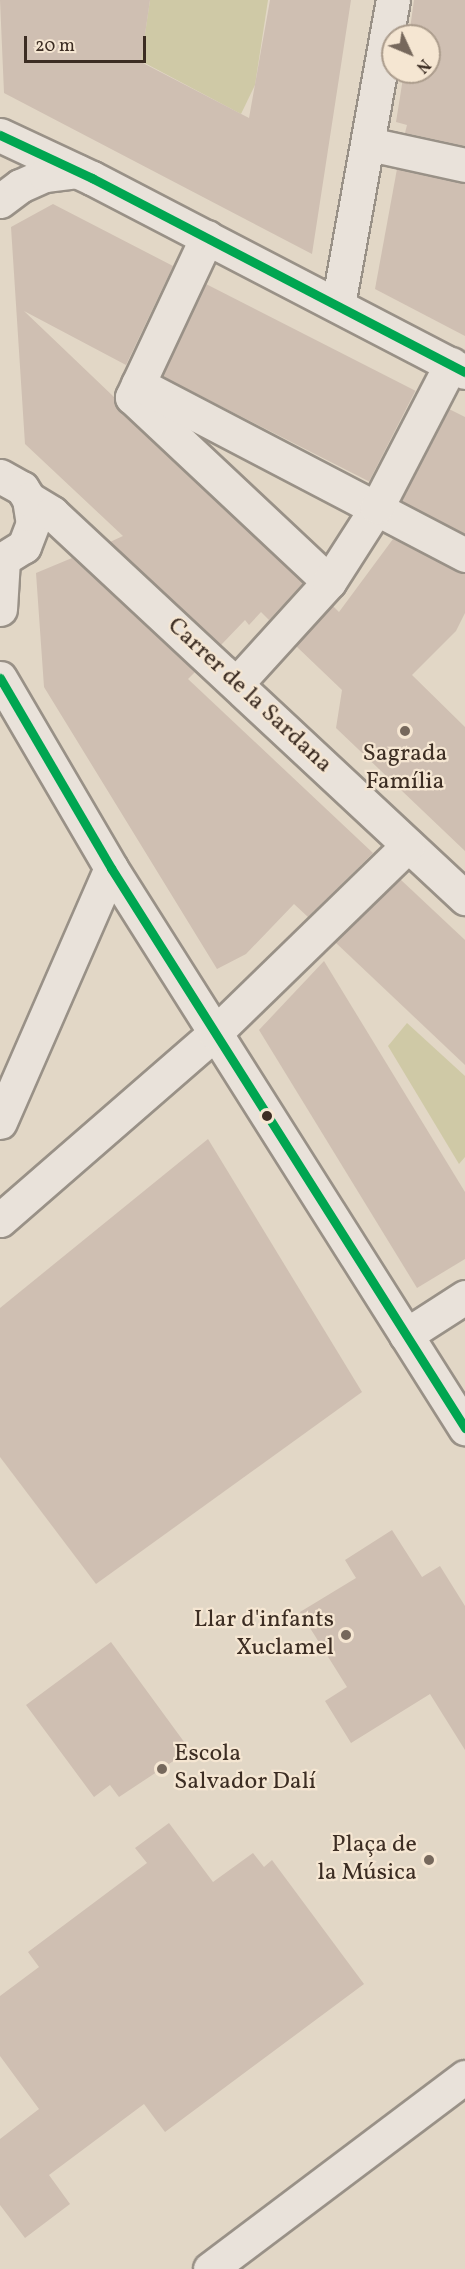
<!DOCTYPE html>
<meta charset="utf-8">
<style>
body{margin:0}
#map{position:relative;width:465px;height:2269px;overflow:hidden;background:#e2d7c6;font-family:Vollkorn,serif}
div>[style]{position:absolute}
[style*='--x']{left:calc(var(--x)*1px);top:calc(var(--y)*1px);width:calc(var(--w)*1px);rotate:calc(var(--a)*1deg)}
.green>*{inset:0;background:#cfc9a6}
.building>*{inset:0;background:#cfbfb2;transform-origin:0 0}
.roads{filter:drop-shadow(2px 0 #999187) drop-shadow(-2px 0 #999187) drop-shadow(0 2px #999187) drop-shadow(0 -2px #999187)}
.minor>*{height:33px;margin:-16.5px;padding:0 16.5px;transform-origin:16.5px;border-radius:16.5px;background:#e9e2da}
.bus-1>*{height:9px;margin:-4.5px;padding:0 4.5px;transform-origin:4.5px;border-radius:4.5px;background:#00a651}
.dots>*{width:16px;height:16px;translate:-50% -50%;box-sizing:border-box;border:3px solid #f5e6d2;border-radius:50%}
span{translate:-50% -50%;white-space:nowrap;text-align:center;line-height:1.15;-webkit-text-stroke:4.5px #f5e6d2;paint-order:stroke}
.street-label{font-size:24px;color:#3c2d23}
.poi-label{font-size:24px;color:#3c2d23}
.right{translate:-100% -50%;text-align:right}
.left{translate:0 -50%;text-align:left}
.north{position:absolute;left:381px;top:24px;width:60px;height:60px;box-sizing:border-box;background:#f5e6d2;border:2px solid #ab9c8c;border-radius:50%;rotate:134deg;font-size:16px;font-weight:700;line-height:24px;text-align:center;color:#3c2d23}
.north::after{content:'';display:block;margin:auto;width:21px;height:27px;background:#76685c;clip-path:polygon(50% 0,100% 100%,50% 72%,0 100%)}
.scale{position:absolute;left:24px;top:36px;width:122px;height:27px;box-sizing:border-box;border:3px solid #3c2d23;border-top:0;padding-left:8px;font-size:18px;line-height:21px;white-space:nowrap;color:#3c2d23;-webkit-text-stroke:4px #f5e6d2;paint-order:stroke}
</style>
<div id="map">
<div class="green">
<div style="clip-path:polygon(150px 0,268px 0,255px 85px,241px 114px,141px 61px)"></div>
<div style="clip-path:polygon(407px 1023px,465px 1076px,465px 1157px,459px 1164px,388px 1046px)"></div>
</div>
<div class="building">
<div style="clip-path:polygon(0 0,150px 0,141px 62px,249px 118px,270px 0,351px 0,312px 254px,4px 93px)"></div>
<div style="clip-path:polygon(414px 0,465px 0,465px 146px,405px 133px,407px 125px,396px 122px,404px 72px,429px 72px,429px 36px,409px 36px)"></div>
<div style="clip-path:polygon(397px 169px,465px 183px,465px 336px,375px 289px)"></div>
<div style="clip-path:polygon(53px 204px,173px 266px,126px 365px,24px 311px,114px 397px,119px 411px,303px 583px,269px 620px,261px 612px,249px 625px,245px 620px,221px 645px,110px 542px,123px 536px,25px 444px,11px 227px)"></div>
<div style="left:206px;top:284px;width:235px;height:102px;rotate:27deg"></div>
<div style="clip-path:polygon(449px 409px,465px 417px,465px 534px,401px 501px)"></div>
<div style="clip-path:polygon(393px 539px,465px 574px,465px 613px,456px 631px,412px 675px,465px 727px,465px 851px,336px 728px,342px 690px,296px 646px,333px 606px,339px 612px)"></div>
<div style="clip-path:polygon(72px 558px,195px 672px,188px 679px,373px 853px,308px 917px,294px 904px,246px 954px,217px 969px,44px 687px,36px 573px)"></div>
<div style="clip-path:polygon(400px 879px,465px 940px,465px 1065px,335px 942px)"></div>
<div style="clip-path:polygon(324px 961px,465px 1192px,465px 1259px,417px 1288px,259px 1030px)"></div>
<div style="clip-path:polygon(208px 1139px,362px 1392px,96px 1584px,0 1457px,0 1308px)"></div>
<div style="clip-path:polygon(392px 1530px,422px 1577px,440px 1566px,465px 1606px,465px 1750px,430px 1694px,351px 1743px,325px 1701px,347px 1687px,300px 1612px,356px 1578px,345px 1560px)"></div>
<div style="clip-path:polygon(111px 1642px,190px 1750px,119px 1797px,110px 1785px,94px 1797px,26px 1705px)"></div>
<div style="clip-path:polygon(169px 1823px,213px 1882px,253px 1853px,264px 1867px,272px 1860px,364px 1984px,165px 2132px,144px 2104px,49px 2175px,70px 2204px,25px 2238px,0 2205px,0 2139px,39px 2109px,0 2056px,0 1996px,39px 1967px,28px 1952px,147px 1863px,135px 1848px)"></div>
</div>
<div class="roads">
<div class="minor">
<div style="--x:0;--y:135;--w:102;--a:25.1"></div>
<div style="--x:92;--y:178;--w:420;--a:27.5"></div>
<div style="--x:369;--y:144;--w:98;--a:12.3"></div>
<div style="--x:0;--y:201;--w:25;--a:-37"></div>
<div style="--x:20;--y:186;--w:27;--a:-24"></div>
<div style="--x:45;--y:175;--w:32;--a:-7"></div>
<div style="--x:207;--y:237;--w:177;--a:115.1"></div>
<div style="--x:132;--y:397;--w:270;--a:43.2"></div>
<div style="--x:338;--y:305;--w:310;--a:-79.8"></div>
<div style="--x:138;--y:384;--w:369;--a:27.6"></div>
<div style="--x:0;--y:476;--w:25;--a:29"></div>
<div style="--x:22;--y:488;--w:13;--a:58"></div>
<div style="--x:29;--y:499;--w:24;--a:81"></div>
<div style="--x:33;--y:523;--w:25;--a:111"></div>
<div style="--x:24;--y:546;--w:28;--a:148"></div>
<div style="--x:29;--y:499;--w:27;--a:31"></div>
<div style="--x:52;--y:513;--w:565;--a:42.99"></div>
<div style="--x:0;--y:609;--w:49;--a:-86.5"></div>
<div style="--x:0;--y:678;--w:220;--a:59.7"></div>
<div style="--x:111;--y:868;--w:663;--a:57.7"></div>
<div style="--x:237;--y:683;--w:137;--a:-47.7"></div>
<div style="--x:329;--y:582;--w:89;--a:-57.4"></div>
<div style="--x:377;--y:507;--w:161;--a:-62.6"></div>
<div style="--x:0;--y:1122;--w:277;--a:-66.4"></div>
<div style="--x:0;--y:1220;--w:285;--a:-41"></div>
<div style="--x:215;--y:1033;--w:269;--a:-44.2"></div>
<div style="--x:406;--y:1335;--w:70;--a:-32.8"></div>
<div style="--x:210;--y:2269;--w:319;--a:-37"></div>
</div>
</div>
<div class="bus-1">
<div style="--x:0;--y:135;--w:102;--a:25.1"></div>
<div style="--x:92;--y:178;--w:420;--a:27.5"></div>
<div style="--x:0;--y:678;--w:220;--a:59.7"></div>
<div style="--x:111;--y:868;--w:663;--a:57.7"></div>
</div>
<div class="dots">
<div style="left:405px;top:731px;background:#76685c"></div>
<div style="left:267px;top:1116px;background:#3c2d23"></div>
<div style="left:346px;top:1635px;background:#76685c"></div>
<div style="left:162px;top:1769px;background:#76685c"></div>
<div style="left:429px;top:1860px;background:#76685c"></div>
</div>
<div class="street-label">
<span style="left:249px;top:696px;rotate:43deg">Carrer de la Sardana</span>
</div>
<div class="poi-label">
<span style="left:405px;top:769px">Sagrada<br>Família</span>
<span class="right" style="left:334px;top:1635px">Llar d'infants<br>Xuclamel</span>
<span class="left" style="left:174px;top:1769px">Escola<br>Salvador Dalí</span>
<span class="right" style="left:417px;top:1860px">Plaça de<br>la Música</span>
</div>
<div class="north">N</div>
<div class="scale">20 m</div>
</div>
